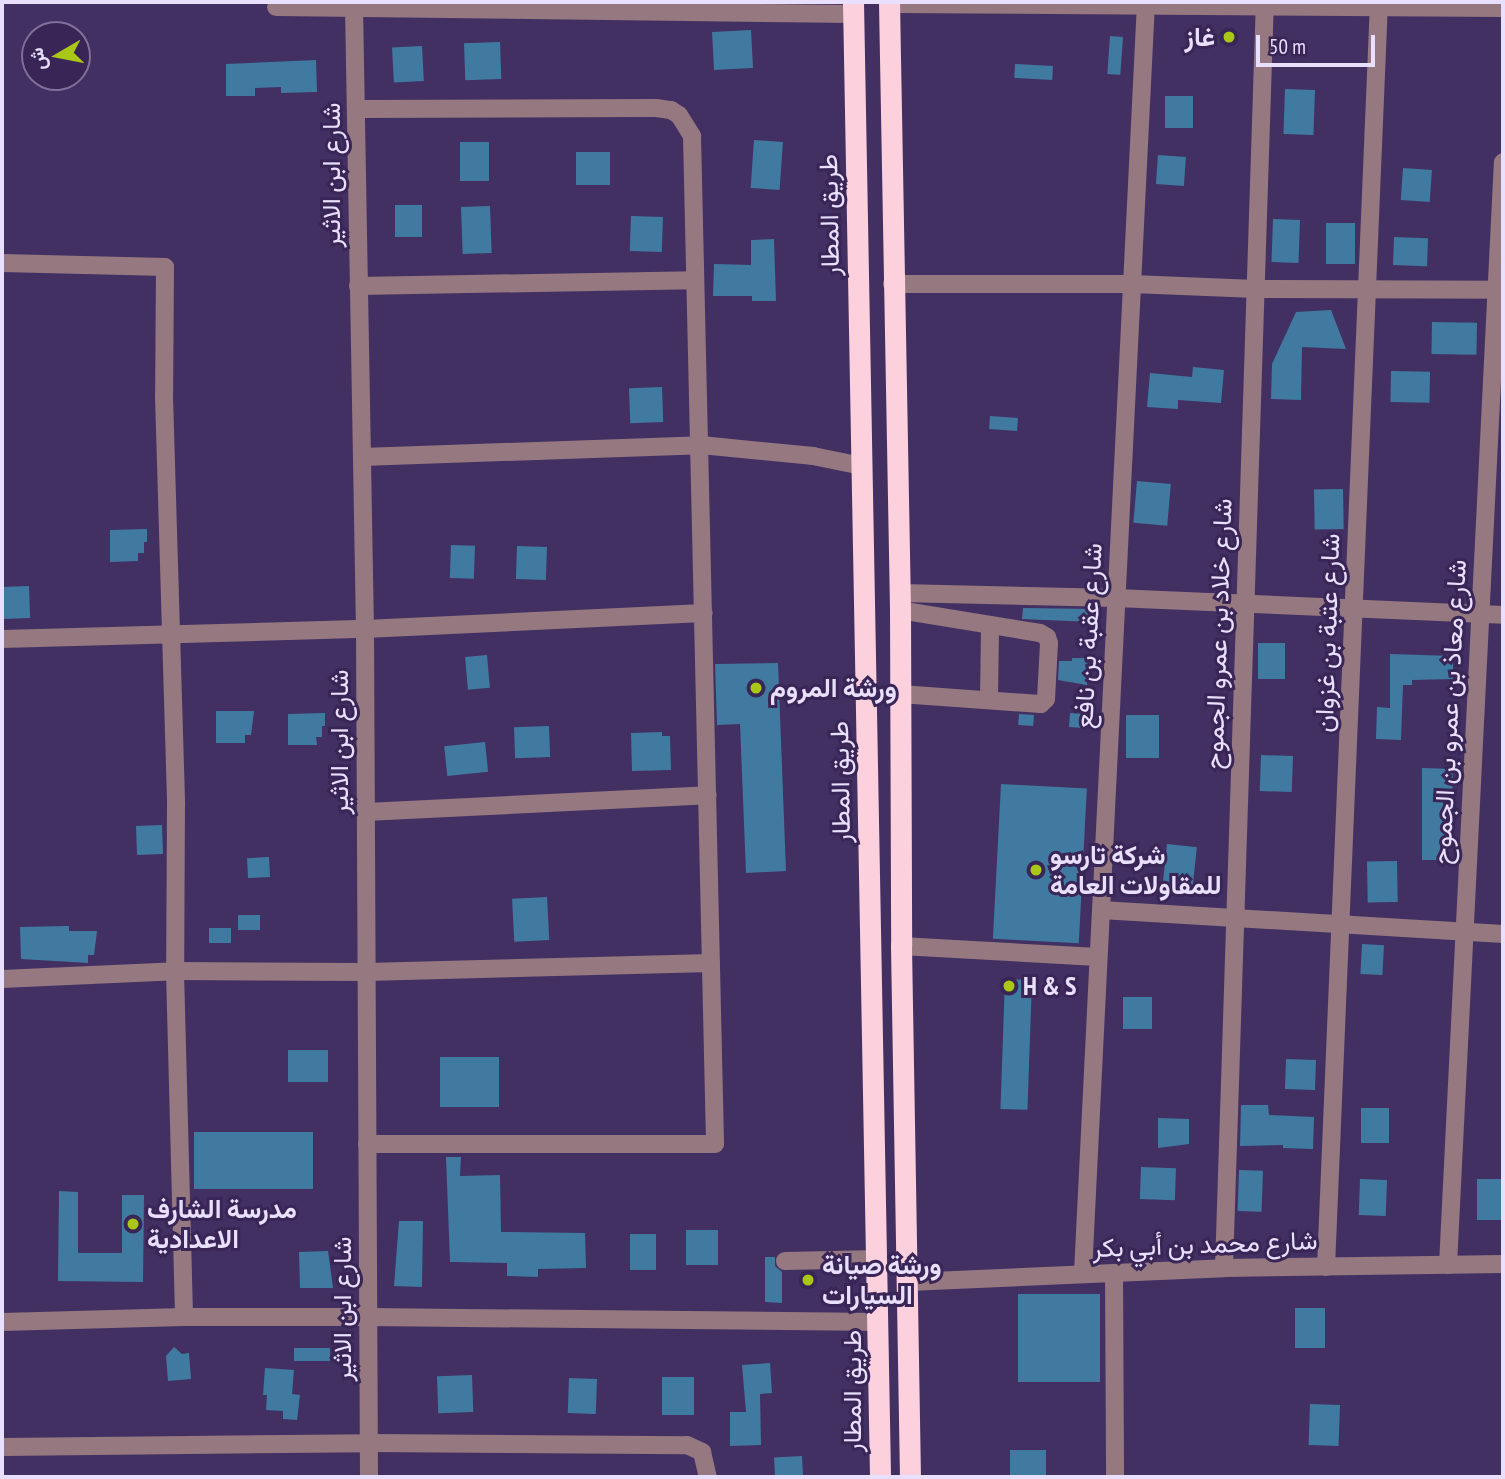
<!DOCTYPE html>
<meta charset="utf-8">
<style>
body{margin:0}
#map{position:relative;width:1505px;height:1479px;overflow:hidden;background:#433062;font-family:"PT Sans Narrow",Vazirmatn,sans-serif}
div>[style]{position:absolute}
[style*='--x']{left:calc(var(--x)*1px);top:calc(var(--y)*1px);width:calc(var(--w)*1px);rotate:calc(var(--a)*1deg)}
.building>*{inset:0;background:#407aa0;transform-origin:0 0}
.minor>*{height:18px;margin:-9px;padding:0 9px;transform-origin:9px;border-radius:9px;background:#957880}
.highway>*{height:21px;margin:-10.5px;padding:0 10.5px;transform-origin:10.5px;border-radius:10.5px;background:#fcd1dd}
.dots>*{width:19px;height:19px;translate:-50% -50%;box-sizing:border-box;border:4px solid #392656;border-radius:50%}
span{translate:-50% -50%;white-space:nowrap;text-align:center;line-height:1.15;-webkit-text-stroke:6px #392656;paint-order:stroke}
.poi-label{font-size:26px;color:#e9e0ff;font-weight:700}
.right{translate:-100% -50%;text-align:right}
.left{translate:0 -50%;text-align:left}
.street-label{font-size:26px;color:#e9e0ff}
.frame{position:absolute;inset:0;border:4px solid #e9e0ff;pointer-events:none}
.north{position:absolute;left:21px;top:21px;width:70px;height:70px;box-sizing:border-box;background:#392656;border:2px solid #7f709a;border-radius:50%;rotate:260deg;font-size:19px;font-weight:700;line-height:28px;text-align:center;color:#e9e0ff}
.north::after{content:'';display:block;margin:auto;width:24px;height:32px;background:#aac716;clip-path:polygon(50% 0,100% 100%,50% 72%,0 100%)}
.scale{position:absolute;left:1256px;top:35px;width:119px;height:32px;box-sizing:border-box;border:4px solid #e9e0ff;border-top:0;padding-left:9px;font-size:21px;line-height:24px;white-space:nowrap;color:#e9e0ff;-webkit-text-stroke:5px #392656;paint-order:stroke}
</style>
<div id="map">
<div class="building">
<div style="left:751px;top:30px;width:38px;height:39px;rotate:87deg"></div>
<div style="left:1110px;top:36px;width:13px;height:38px;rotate:4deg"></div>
<div style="left:500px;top:42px;width:37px;height:36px;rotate:88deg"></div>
<div style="left:422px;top:46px;width:35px;height:30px;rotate:87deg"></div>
<div style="clip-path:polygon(316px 60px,317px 92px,281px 93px,281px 87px,255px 88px,255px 96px,226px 96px,226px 64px)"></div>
<div style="left:1015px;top:64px;width:38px;height:14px;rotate:3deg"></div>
<div style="left:1285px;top:89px;width:30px;height:45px;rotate:2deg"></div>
<div style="left:1165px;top:96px;width:28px;height:32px"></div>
<div style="left:754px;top:140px;width:29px;height:48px;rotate:4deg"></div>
<div style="left:460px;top:142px;width:29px;height:39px"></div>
<div style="left:576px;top:152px;width:34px;height:33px"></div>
<div style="left:1158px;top:155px;width:28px;height:29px;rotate:4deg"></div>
<div style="left:1403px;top:168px;width:29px;height:32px;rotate:4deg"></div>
<div style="left:395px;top:205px;width:27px;height:32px"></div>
<div style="left:490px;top:206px;width:47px;height:29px;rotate:88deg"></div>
<div style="left:631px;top:216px;width:32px;height:35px;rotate:2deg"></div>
<div style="left:1273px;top:219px;width:27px;height:43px;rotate:2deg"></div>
<div style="left:1326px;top:223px;width:29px;height:41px"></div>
<div style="left:1394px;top:237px;width:34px;height:28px;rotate:2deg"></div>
<div style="clip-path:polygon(774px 239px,776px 301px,752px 301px,752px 296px,713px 296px,714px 264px,751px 265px,751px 240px)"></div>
<div style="clip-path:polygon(1331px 310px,1346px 349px,1302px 347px,1301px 400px,1271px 399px,1272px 364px,1296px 312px)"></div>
<div style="left:1432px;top:322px;width:45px;height:32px;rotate:1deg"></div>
<div style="clip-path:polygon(1193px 367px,1224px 370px,1221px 403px,1178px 400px,1178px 409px,1147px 407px,1150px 373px,1192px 377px)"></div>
<div style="left:1391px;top:371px;width:39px;height:31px;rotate:1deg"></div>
<div style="left:662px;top:387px;width:35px;height:33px;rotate:88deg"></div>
<div style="left:990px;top:416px;width:28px;height:13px;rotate:4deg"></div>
<div style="left:1137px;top:481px;width:34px;height:42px;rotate:5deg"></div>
<div style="left:1343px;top:489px;width:40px;height:29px;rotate:89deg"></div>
<div style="clip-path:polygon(147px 529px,147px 542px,144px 542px,144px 553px,138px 553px,138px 561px,110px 562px,110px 530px)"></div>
<div style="left:451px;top:545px;width:24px;height:33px;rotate:2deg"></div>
<div style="left:517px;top:546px;width:30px;height:33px;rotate:2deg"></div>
<div style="left:29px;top:586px;width:32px;height:27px;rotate:88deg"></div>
<div style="clip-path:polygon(1023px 608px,1092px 609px,1092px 622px,1022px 619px)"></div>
<div style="left:1258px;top:643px;width:27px;height:36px"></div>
<div style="clip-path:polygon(1390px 654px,1453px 656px,1453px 679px,1412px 680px,1412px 685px,1403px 685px,1401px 740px,1376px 739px,1377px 707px,1390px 708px)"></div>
<div style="left:487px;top:655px;width:33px;height:22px;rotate:85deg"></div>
<div style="clip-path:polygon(1072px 658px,1087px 658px,1087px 685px,1058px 680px,1059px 661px,1072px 661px)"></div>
<div style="clip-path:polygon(778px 663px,786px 871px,746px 873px,740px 724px,717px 725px,715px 664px)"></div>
<div style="clip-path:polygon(216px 711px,254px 711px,251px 735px,245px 735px,245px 743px,216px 743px)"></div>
<div style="clip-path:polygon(325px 713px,325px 726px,322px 726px,322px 737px,316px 737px,317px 745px,288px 745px,288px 714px)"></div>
<div style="left:1070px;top:713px;width:15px;height:14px;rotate:4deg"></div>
<div style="left:1019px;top:714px;width:15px;height:11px;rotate:4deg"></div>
<div style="left:1126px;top:715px;width:33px;height:43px"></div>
<div style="left:549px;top:726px;width:31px;height:35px;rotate:88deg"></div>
<div style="clip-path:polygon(662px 732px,662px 736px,670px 736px,671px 770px,632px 771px,631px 733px)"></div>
<div style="left:485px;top:742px;width:30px;height:41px;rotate:84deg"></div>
<div style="left:1261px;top:755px;width:32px;height:36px;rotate:2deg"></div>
<div style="clip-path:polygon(1422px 768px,1453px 769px,1452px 802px,1447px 802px,1447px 860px,1422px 860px)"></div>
<div style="left:1001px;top:784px;width:86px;height:155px;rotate:3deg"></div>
<div style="left:162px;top:825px;width:29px;height:26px;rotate:88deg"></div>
<div style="left:1167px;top:844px;width:30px;height:50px;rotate:6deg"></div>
<div style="left:269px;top:857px;width:20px;height:22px;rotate:87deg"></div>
<div style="left:1397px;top:861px;width:41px;height:30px;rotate:89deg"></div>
<div style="left:547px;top:897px;width:43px;height:35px;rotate:87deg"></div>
<div style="left:238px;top:915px;width:22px;height:15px"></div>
<div style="clip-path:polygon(69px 926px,69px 931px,97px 931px,94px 955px,88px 955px,88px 963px,21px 959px,20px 927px)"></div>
<div style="left:231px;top:928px;width:15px;height:22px;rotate:90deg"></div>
<div style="left:1362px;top:944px;width:22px;height:30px;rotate:3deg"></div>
<div style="left:1005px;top:979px;width:27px;height:130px;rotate:2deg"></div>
<div style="left:1123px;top:997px;width:29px;height:32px"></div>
<div style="left:288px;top:1050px;width:40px;height:32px"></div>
<div style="left:440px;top:1057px;width:59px;height:50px"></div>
<div style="left:1286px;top:1059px;width:30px;height:30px;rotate:2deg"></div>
<div style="clip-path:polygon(1241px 1105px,1268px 1105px,1269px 1115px,1314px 1117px,1313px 1149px,1283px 1148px,1283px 1145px,1240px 1146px)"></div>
<div style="left:1361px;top:1108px;width:28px;height:35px"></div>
<div style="clip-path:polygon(1158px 1118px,1189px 1119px,1189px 1144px,1158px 1148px)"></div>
<div style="left:313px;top:1132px;width:57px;height:119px;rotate:90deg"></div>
<div style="clip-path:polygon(446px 1157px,461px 1157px,460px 1176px,500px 1175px,501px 1232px,585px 1233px,586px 1268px,538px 1269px,538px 1277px,507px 1276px,507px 1263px,450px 1262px)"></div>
<div style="left:1141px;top:1167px;width:35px;height:32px;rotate:2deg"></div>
<div style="left:1239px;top:1170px;width:24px;height:41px;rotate:2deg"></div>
<div style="left:1360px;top:1179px;width:27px;height:36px;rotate:2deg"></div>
<div style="left:1503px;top:1179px;width:41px;height:26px;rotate:90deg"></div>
<div style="clip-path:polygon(59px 1191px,78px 1192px,78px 1253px,122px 1253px,122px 1195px,144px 1195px,143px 1282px,58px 1281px)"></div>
<div style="clip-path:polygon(399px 1221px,423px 1221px,422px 1287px,394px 1286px)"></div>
<div style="left:686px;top:1230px;width:32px;height:35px"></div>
<div style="left:630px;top:1234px;width:26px;height:36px"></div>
<div style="clip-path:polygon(328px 1251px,333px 1288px,300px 1288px,299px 1252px)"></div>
<div style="clip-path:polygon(765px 1257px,775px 1257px,775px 1266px,782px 1272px,782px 1303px,765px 1302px)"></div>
<div style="left:1018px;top:1294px;width:82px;height:88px"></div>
<div style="left:1295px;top:1308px;width:30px;height:40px"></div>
<div style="clip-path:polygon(174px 1347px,182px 1354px,189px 1353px,191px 1379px,168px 1381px,166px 1356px)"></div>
<div style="left:294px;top:1348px;width:36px;height:13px"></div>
<div style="clip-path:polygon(770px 1363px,772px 1393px,760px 1394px,761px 1445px,730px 1446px,730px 1412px,746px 1412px,742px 1365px)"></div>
<div style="clip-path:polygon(265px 1368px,294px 1370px,292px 1394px,300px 1395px,297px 1420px,283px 1419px,283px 1411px,266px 1410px,267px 1395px,263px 1395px)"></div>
<div style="left:472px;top:1375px;width:37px;height:35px;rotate:88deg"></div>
<div style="left:662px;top:1377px;width:32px;height:38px"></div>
<div style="left:569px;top:1378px;width:28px;height:35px;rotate:2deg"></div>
<div style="left:1310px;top:1404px;width:30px;height:41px;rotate:2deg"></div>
<div style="left:1046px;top:1450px;width:27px;height:36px;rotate:90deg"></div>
<div style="left:802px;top:1456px;width:21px;height:28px;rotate:87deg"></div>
</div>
<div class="minor">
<div style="--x:889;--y:4;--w:614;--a:0.37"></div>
<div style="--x:354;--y:6;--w:623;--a:88.99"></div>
<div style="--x:365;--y:629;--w:848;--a:89.73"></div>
<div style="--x:276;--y:7;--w:577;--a:0.7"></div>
<div style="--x:357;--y:109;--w:299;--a:-0.2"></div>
<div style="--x:656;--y:108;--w:15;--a:8"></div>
<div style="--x:671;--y:110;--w:9;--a:32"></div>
<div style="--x:679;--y:115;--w:25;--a:58"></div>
<div style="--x:692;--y:136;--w:1008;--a:88.69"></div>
<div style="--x:715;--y:1144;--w:348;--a:180"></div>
<div style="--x:2;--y:263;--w:163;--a:1.4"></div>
<div style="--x:165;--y:267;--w:129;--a:90.4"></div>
<div style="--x:164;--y:396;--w:409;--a:88.3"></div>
<div style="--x:176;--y:805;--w:166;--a:90.3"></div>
<div style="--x:175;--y:971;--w:346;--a:88.5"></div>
<div style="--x:892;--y:284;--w:240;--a:0"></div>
<div style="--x:1132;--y:284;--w:124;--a:2.3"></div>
<div style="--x:1256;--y:289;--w:247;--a:0.2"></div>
<div style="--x:358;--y:286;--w:336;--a:-1"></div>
<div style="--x:362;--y:457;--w:339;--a:-2"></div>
<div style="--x:701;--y:445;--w:113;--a:5.6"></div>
<div style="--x:813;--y:456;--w:50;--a:11.5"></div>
<div style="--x:900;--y:593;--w:216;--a:1.3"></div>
<div style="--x:1116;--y:598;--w:387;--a:2.5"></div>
<div style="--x:2;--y:639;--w:363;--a:-1.6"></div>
<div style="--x:365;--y:629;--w:339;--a:-2.7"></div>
<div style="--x:900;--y:694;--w:141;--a:4.1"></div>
<div style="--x:1041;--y:704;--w:7;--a:-45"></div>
<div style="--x:1046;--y:699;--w:56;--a:-86.9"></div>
<div style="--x:1049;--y:643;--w:6;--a:-108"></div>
<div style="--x:1047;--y:637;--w:8;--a:-150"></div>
<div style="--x:1040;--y:633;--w:142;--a:-170.7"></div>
<div style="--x:989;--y:700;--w:75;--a:-89.2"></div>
<div style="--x:366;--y:812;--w:342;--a:-2.8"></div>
<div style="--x:1101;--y:910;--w:403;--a:3.4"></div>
<div style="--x:901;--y:946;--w:197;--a:3.2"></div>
<div style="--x:2;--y:979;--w:173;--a:-2.6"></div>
<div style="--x:175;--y:971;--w:191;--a:0.3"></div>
<div style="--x:366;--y:972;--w:345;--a:-1.5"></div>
<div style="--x:785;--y:1261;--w:93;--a:-1.2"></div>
<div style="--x:1448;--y:1265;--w:1104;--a:-87.15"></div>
<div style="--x:1326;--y:1267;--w:1266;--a:-87.6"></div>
<div style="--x:1224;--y:1268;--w:1267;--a:-88.15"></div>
<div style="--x:1083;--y:1273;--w:1273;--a:-87.16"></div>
<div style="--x:1114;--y:1273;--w:204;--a:89.7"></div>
<div style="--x:909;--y:1282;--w:315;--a:-2.5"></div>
<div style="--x:1224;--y:1268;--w:279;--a:-0.8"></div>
<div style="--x:2;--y:1322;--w:182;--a:-1.6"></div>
<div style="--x:184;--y:1317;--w:184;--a:0"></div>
<div style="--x:368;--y:1317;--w:511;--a:0.56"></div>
<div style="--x:2;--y:1447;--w:367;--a:-0.6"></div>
<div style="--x:369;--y:1443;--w:318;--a:0.4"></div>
<div style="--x:687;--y:1445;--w:17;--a:25"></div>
<div style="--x:702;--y:1452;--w:26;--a:77"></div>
</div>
<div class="highway">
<div style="--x:853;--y:2;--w:1475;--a:88.95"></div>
<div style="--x:889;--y:2;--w:608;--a:88.96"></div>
<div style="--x:900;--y:610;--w:336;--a:89.8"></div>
<div style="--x:901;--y:946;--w:531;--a:89.03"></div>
</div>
<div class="dots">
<div style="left:1229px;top:37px;background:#aac716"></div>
<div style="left:756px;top:688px;background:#aac716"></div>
<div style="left:1036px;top:870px;background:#aac716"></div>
<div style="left:1009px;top:986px;background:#aac716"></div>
<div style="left:133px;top:1224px;background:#aac716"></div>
<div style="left:808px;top:1280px;background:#aac716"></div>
</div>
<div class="poi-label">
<span class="right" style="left:1215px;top:37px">غاز</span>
<span class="left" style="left:770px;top:688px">ورشة المروم</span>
<span class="left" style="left:1050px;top:870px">شركة تارسو<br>للمقاولات العامة</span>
<span class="left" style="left:1023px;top:986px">H &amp; S</span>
<span class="left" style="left:147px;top:1224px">مدرسة الشارف<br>الاعدادية</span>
<span class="left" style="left:822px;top:1280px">ورشة صيانة<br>السيارات</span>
</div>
<div class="street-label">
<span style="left:331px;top:175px;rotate:-90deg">شارع ابن الاثير</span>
<span style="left:829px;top:215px;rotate:-91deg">طريق المطار</span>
<span style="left:1327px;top:633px;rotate:-88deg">شارع عتبة بن غزوان</span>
<span style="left:1218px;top:634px;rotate:-88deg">شارع خلاد بن عمرو الجموح</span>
<span style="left:1088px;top:636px;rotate:-87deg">شارع عقبة بن نافع</span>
<span style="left:1449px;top:712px;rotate:-87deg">شارع معاذ بن عمرو بن الجموح</span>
<span style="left:339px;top:742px;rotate:-90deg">شارع ابن الاثير</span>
<span style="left:840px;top:782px;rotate:-91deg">طريق المطار</span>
<span style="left:1205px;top:1244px;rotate:-2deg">شارع محمد بن أبي بكر</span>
<span style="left:342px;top:1309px;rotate:-90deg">شارع ابن الاثير</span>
<span style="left:852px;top:1391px;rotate:-90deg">طريق المطار</span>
</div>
<div class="frame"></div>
<div class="north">ش</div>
<div class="scale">50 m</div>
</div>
